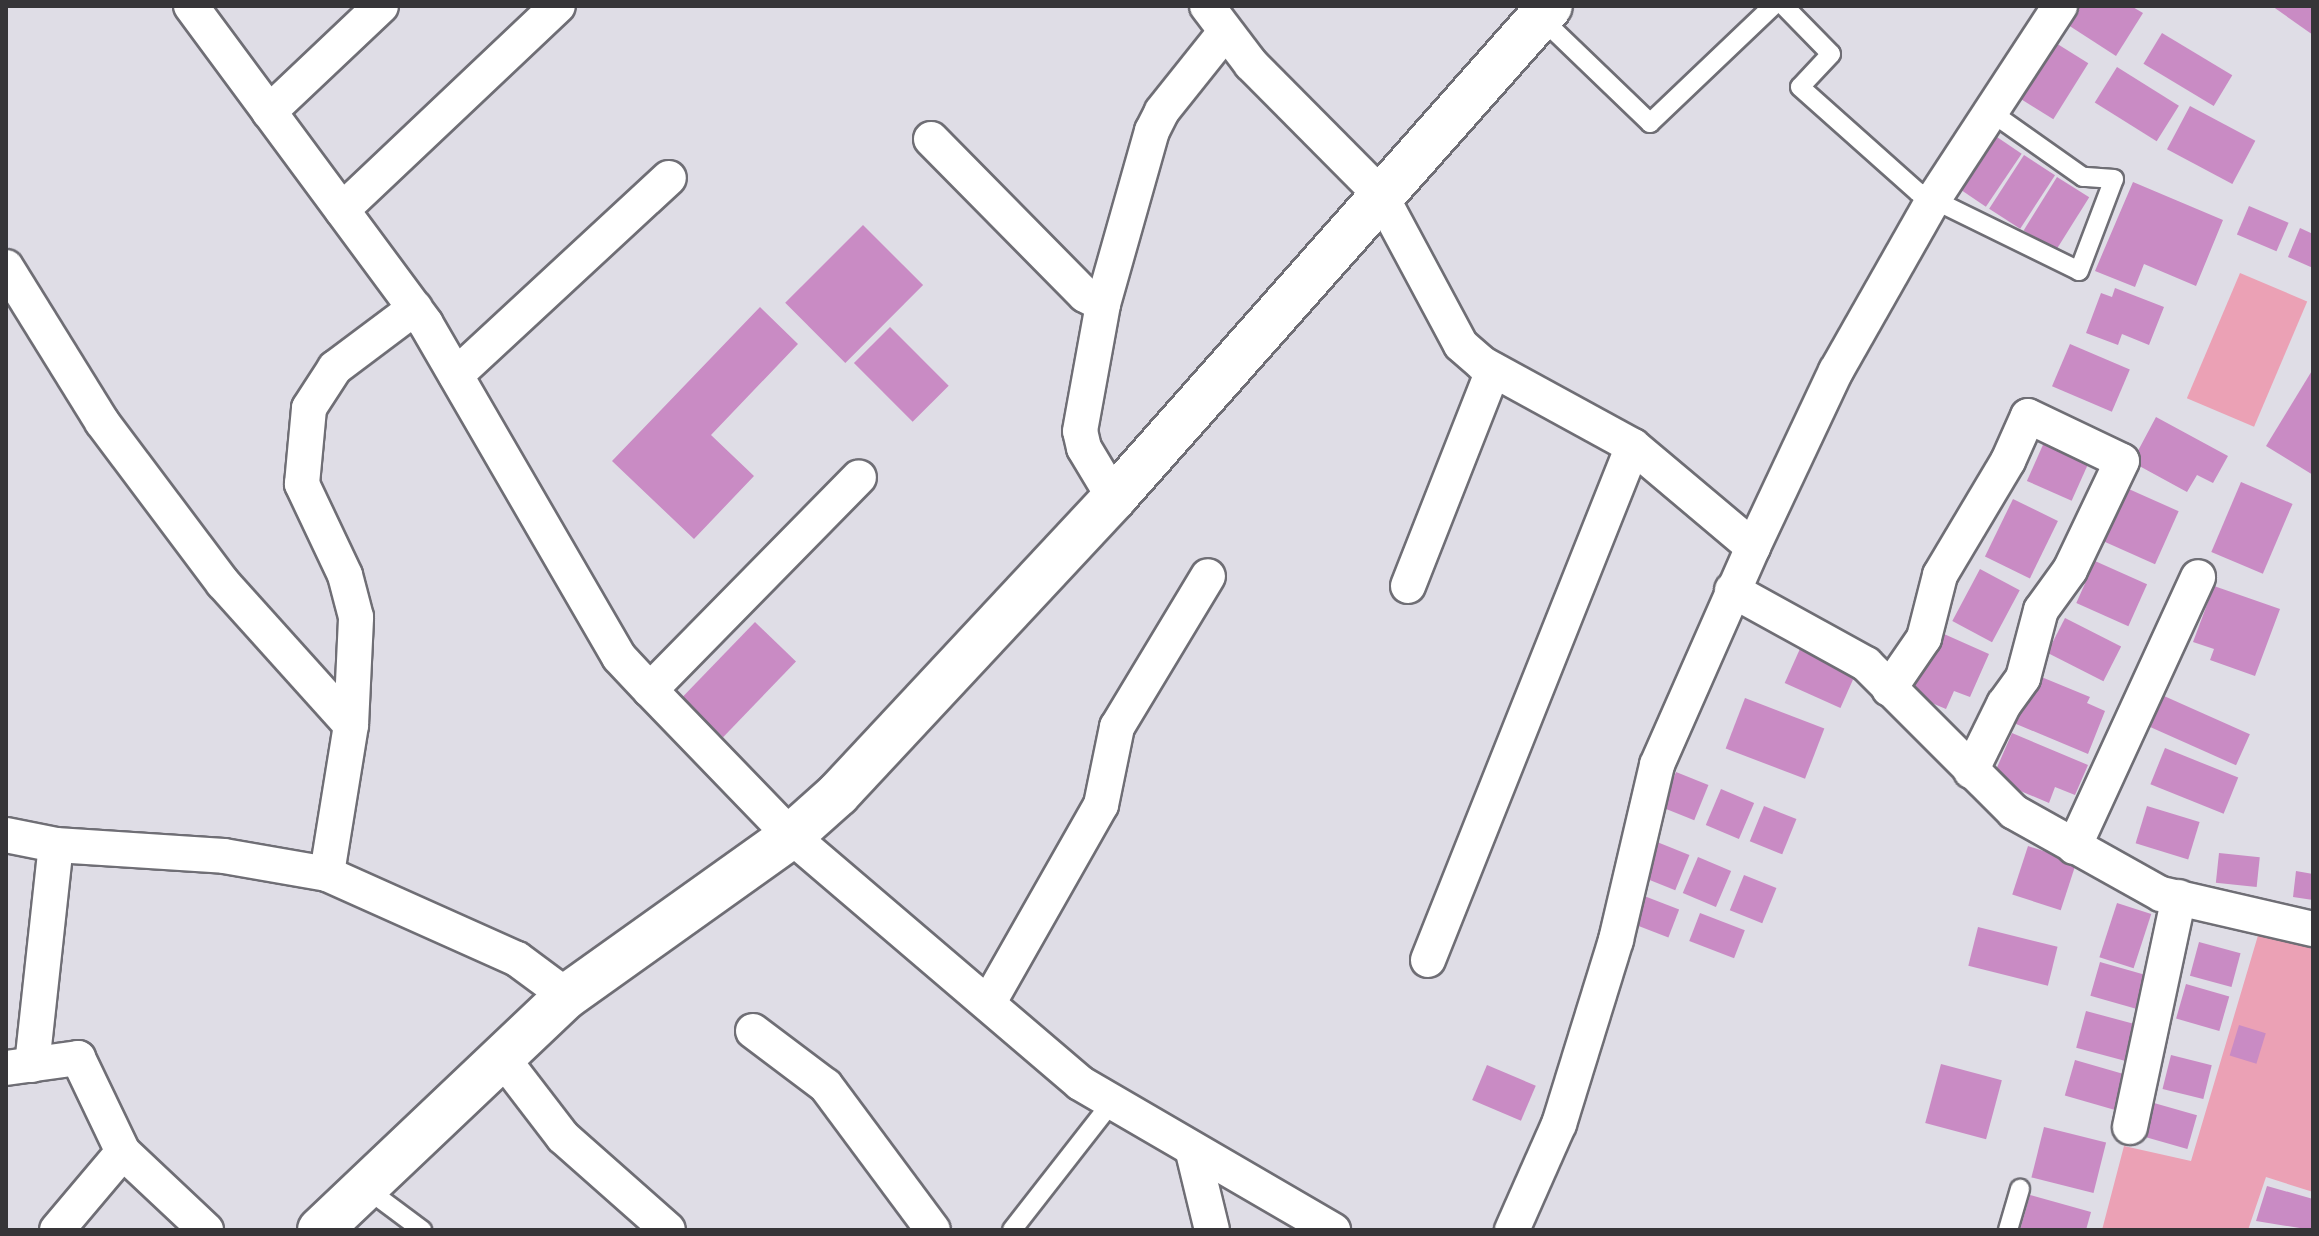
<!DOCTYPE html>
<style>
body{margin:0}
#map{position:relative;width:2319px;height:1236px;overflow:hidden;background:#dfdde6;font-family:Manrope,sans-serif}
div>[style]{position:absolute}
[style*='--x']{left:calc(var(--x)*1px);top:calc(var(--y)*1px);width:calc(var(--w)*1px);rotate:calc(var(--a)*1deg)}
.green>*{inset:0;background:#eba1b5;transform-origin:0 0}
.building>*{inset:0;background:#c98bc4;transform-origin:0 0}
.roads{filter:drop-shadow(2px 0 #6f6e75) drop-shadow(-2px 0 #6f6e75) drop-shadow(0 2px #6f6e75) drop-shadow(0 -2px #6f6e75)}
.lane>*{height:18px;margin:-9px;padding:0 9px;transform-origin:9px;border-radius:9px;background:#fff}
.street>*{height:34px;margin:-17px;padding:0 17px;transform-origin:17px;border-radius:17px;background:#fff}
.secondary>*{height:44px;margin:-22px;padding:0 22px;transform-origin:22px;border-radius:22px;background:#fff}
span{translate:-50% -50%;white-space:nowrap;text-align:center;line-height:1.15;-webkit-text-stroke:8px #edebf3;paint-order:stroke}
.frame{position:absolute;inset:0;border:8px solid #363538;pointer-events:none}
</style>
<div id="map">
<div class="green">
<div style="left:2240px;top:273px;width:73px;height:136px;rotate:23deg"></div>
<div style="clip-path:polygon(2262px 922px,2313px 939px,2313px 1192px,2266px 1177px,2248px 1230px,2102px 1230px,2124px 1146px,2191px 1161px)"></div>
</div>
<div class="building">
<div style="clip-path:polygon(2077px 6px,2131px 6px,2143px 13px,2116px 56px,2065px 23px)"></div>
<div style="clip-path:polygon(2272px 6px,2313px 6px,2313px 35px)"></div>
<div style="left:2162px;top:33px;width:82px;height:36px;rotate:31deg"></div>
<div style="left:2051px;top:40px;width:44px;height:66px;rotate:32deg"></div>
<div style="left:2117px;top:67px;width:73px;height:42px;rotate:32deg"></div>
<div style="left:2190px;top:106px;width:74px;height:49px;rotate:28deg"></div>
<div style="left:1991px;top:133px;width:37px;height:64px;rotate:34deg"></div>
<div style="left:2024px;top:155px;width:37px;height:64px;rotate:33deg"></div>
<div style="left:2057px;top:177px;width:38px;height:63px;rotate:32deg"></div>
<div style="clip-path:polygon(2133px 182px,2223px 220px,2196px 286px,2144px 264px,2135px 287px,2095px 271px)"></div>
<div style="left:2249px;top:206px;width:43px;height:31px;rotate:23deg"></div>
<div style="left:863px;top:225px;width:85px;height:110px;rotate:45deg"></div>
<div style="clip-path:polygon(2300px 228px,2313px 234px,2313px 268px,2288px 257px)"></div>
<div style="clip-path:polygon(2115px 288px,2164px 307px,2149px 345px,2122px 334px,2118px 345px,2086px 333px,2101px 293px,2112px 297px)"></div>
<div style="clip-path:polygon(760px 307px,798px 344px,711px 435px,754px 476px,694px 539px,612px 461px)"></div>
<div style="left:890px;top:327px;width:83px;height:51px;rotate:45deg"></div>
<div style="left:2070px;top:344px;width:65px;height:46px;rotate:23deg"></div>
<div style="clip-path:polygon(2313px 369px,2313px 475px,2266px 446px)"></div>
<div style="clip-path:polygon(2156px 417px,2228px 456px,2213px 483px,2197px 475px,2187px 492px,2132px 462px)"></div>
<div style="left:2046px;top:438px;width:49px;height:47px;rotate:24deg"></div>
<div style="left:2241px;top:482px;width:56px;height:76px;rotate:23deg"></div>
<div style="left:2122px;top:486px;width:62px;height:58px;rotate:24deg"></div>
<div style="left:2013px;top:499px;width:50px;height:64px;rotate:26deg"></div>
<div style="left:2095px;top:561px;width:57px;height:46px;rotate:24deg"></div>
<div style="left:1980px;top:569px;width:45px;height:59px;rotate:28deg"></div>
<div style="clip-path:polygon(2214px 586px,2280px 609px,2255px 676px,2210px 660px,2214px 649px,2193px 642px)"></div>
<div style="left:2065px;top:618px;width:63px;height:39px;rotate:27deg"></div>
<div style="left:755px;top:622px;width:57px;height:105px;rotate:44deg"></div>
<div style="clip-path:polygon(1935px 630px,1989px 654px,1970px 697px,1954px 691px,1946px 709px,1908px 693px)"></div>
<div style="left:1803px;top:642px;width:61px;height:45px;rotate:24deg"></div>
<div style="clip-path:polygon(2039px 676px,2090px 697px,2087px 703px,2105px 711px,2088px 754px,2009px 721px,2020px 695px,2030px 699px)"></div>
<div style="left:2164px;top:696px;width:94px;height:34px;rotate:24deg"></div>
<div style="left:1745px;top:698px;width:85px;height:54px;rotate:21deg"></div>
<div style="clip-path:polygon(2012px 733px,2088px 765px,2075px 795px,2055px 787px,2049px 803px,1992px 779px)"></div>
<div style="left:2165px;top:748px;width:79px;height:39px;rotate:22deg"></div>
<div style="left:1676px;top:772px;width:35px;height:38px;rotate:22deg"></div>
<div style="left:1721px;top:789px;width:36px;height:39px;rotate:23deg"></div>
<div style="left:1764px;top:806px;width:35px;height:38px;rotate:22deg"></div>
<div style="left:2147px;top:806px;width:55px;height:39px;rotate:17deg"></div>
<div style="left:1657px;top:842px;width:35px;height:38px;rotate:22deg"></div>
<div style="left:2028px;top:846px;width:51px;height:51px;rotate:18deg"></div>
<div style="left:2219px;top:853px;width:41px;height:30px;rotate:6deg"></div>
<div style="left:1698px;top:857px;width:36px;height:39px;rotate:23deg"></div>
<div style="clip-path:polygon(2296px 871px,2313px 874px,2313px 900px,2293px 897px)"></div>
<div style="left:1744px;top:875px;width:35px;height:38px;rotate:22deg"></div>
<div style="left:1639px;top:894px;width:43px;height:30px;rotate:21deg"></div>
<div style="left:2117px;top:903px;width:36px;height:57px;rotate:18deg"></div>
<div style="left:1700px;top:913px;width:48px;height:30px;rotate:21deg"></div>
<div style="left:1978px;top:927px;width:82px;height:40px;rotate:14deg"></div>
<div style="left:2199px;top:942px;width:43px;height:35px;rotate:15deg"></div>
<div style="left:2100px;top:962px;width:53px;height:35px;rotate:16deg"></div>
<div style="left:2186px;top:984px;width:45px;height:36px;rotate:16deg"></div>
<div style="left:2086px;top:1011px;width:54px;height:38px;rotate:15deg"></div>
<div style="left:2239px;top:1025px;width:28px;height:32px;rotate:17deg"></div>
<div style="left:2171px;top:1055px;width:42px;height:35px;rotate:14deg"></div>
<div style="left:2075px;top:1060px;width:55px;height:37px;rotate:16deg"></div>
<div style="left:1941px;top:1064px;width:63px;height:61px;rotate:15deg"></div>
<div style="left:1487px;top:1065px;width:53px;height:38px;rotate:23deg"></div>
<div style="left:2147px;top:1101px;width:52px;height:35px;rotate:16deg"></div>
<div style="left:2044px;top:1127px;width:64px;height:52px;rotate:14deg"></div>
<div style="clip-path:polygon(2267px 1186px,2313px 1199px,2312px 1230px,2256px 1221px)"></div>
<div style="clip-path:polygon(2030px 1195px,2091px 1212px,2086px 1230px,2020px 1230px)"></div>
</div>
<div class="roads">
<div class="lane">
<div style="--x:1784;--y:6;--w:67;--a:45.6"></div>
<div style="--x:1831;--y:54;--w:45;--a:133.2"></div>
<div style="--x:1800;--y:87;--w:158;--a:41.7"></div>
<div style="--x:1918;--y:192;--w:179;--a:26.1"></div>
<div style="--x:2079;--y:271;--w:98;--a:-69.2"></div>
<div style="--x:2114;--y:179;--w:31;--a:-176"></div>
<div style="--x:2083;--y:177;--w:113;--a:-144.8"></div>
<div style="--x:1540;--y:17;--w:153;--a:43.9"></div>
<div style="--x:1650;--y:123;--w:170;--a:-43.6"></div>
<div style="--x:363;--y:1186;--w:74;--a:36.7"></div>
<div style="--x:1012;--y:1230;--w:162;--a:-52"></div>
<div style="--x:2008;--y:1230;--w:43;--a:-73.7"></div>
</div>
<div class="street">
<div style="--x:191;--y:6;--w:395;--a:53.5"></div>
<div style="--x:426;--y:324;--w:385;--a:59.9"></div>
<div style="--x:619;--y:657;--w:45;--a:46.8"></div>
<div style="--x:650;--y:690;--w:203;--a:46"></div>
<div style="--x:791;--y:836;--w:380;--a:40.5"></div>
<div style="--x:1080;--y:1083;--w:293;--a:30.2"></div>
<div style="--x:1207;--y:6;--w:73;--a:52.8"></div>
<div style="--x:1251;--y:64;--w:183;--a:45.2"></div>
<div style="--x:1380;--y:194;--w:171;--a:61.8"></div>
<div style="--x:1461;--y:345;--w:29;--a:41"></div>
<div style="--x:1483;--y:364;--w:171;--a:28.7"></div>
<div style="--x:1633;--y:446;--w:157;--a:40.1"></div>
<div style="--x:1753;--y:547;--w:238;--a:113.8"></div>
<div style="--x:1657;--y:765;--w:180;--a:103.2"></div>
<div style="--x:1616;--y:940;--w:193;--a:107.2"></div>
<div style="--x:1559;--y:1124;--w:116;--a:113.9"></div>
<div style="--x:269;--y:112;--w:154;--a:-43.4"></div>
<div style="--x:931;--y:139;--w:219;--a:45.4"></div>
<div style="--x:1085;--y:295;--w:20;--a:27"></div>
<div style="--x:342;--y:210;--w:297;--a:-43.4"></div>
<div style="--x:6;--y:267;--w:182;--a:58.2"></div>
<div style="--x:102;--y:422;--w:201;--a:53.1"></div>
<div style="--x:223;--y:583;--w:191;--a:48"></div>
<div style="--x:351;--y:725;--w:151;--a:99.2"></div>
<div style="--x:456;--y:375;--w:290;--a:-42.8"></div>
<div style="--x:1114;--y:498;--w:58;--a:-121"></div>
<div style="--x:1084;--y:448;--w:17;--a:-103"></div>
<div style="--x:1080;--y:431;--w:129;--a:-79.7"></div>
<div style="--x:1103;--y:304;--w:180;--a:-74.2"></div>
<div style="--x:1152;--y:131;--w:22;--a:-63"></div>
<div style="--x:1162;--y:111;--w:101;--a:-51.4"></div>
<div style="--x:1753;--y:547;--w:195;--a:-64.8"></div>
<div style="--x:1836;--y:371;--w:197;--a:-60.4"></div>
<div style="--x:1933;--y:200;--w:232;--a:-56.8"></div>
<div style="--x:1408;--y:586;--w:232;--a:-68.5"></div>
<div style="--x:1732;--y:590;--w:153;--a:28.9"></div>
<div style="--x:1866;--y:664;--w:209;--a:45"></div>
<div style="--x:2014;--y:812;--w:168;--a:29.2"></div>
<div style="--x:2161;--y:894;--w:156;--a:13"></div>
<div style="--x:1889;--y:689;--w:62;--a:-55.5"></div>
<div style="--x:1924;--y:638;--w:65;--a:-75.7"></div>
<div style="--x:1940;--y:575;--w:133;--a:-59.2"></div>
<div style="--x:2008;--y:461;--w:49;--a:-66"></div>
<div style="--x:2028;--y:416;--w:104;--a:25.6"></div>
<div style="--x:2122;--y:461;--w:121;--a:115.5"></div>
<div style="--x:2070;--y:570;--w:49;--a:125.9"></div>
<div style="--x:2041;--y:610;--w:70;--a:104.8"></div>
<div style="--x:2023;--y:678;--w:32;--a:126"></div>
<div style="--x:2004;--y:704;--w:75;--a:116.2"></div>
<div style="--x:650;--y:690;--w:298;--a:-45.5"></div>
<div style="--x:351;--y:725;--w:108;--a:-87.3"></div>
<div style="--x:356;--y:617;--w:43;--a:-104.7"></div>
<div style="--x:345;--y:575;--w:101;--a:-115.3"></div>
<div style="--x:302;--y:484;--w:76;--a:-84.7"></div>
<div style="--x:309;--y:408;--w:48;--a:-57"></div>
<div style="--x:335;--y:368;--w:100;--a:-36.9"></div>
<div style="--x:6;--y:835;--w:51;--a:11.3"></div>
<div style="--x:56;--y:845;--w:168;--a:3.7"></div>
<div style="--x:224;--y:856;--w:105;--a:9.9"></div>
<div style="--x:327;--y:874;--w:208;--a:24.1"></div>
<div style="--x:517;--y:959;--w:62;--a:36.5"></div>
<div style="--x:2074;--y:847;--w:297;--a:-65.3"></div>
<div style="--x:1428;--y:960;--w:553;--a:-68.26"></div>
<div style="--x:989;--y:1002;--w:227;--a:-60.4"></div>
<div style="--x:1101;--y:805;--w:80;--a:-78.4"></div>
<div style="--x:1117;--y:727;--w:176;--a:-58.9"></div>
<div style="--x:753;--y:1031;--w:91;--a:37"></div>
<div style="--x:826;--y:1086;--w:179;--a:53.4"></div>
<div style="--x:500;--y:1055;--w:103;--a:52.5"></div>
<div style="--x:563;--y:1137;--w:140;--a:41.5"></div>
<div style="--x:32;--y:1065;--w:221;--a:-83.8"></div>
<div style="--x:6;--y:1068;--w:73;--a:-7.9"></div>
<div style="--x:78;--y:1058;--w:104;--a:64.4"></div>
<div style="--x:123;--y:1152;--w:114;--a:43.2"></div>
<div style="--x:2130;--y:1127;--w:235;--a:-78"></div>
<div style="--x:1193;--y:1152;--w:80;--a:76.3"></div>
<div style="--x:57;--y:1230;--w:102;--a:-49.8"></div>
</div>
<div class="secondary">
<div style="--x:320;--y:1230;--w:340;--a:-43.5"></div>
<div style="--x:567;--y:996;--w:275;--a:-35.5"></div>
<div style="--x:791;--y:836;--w:63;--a:-41.8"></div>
<div style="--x:838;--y:794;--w:405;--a:-47"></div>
<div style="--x:1114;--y:498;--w:657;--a:-48.45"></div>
</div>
</div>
<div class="frame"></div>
</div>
